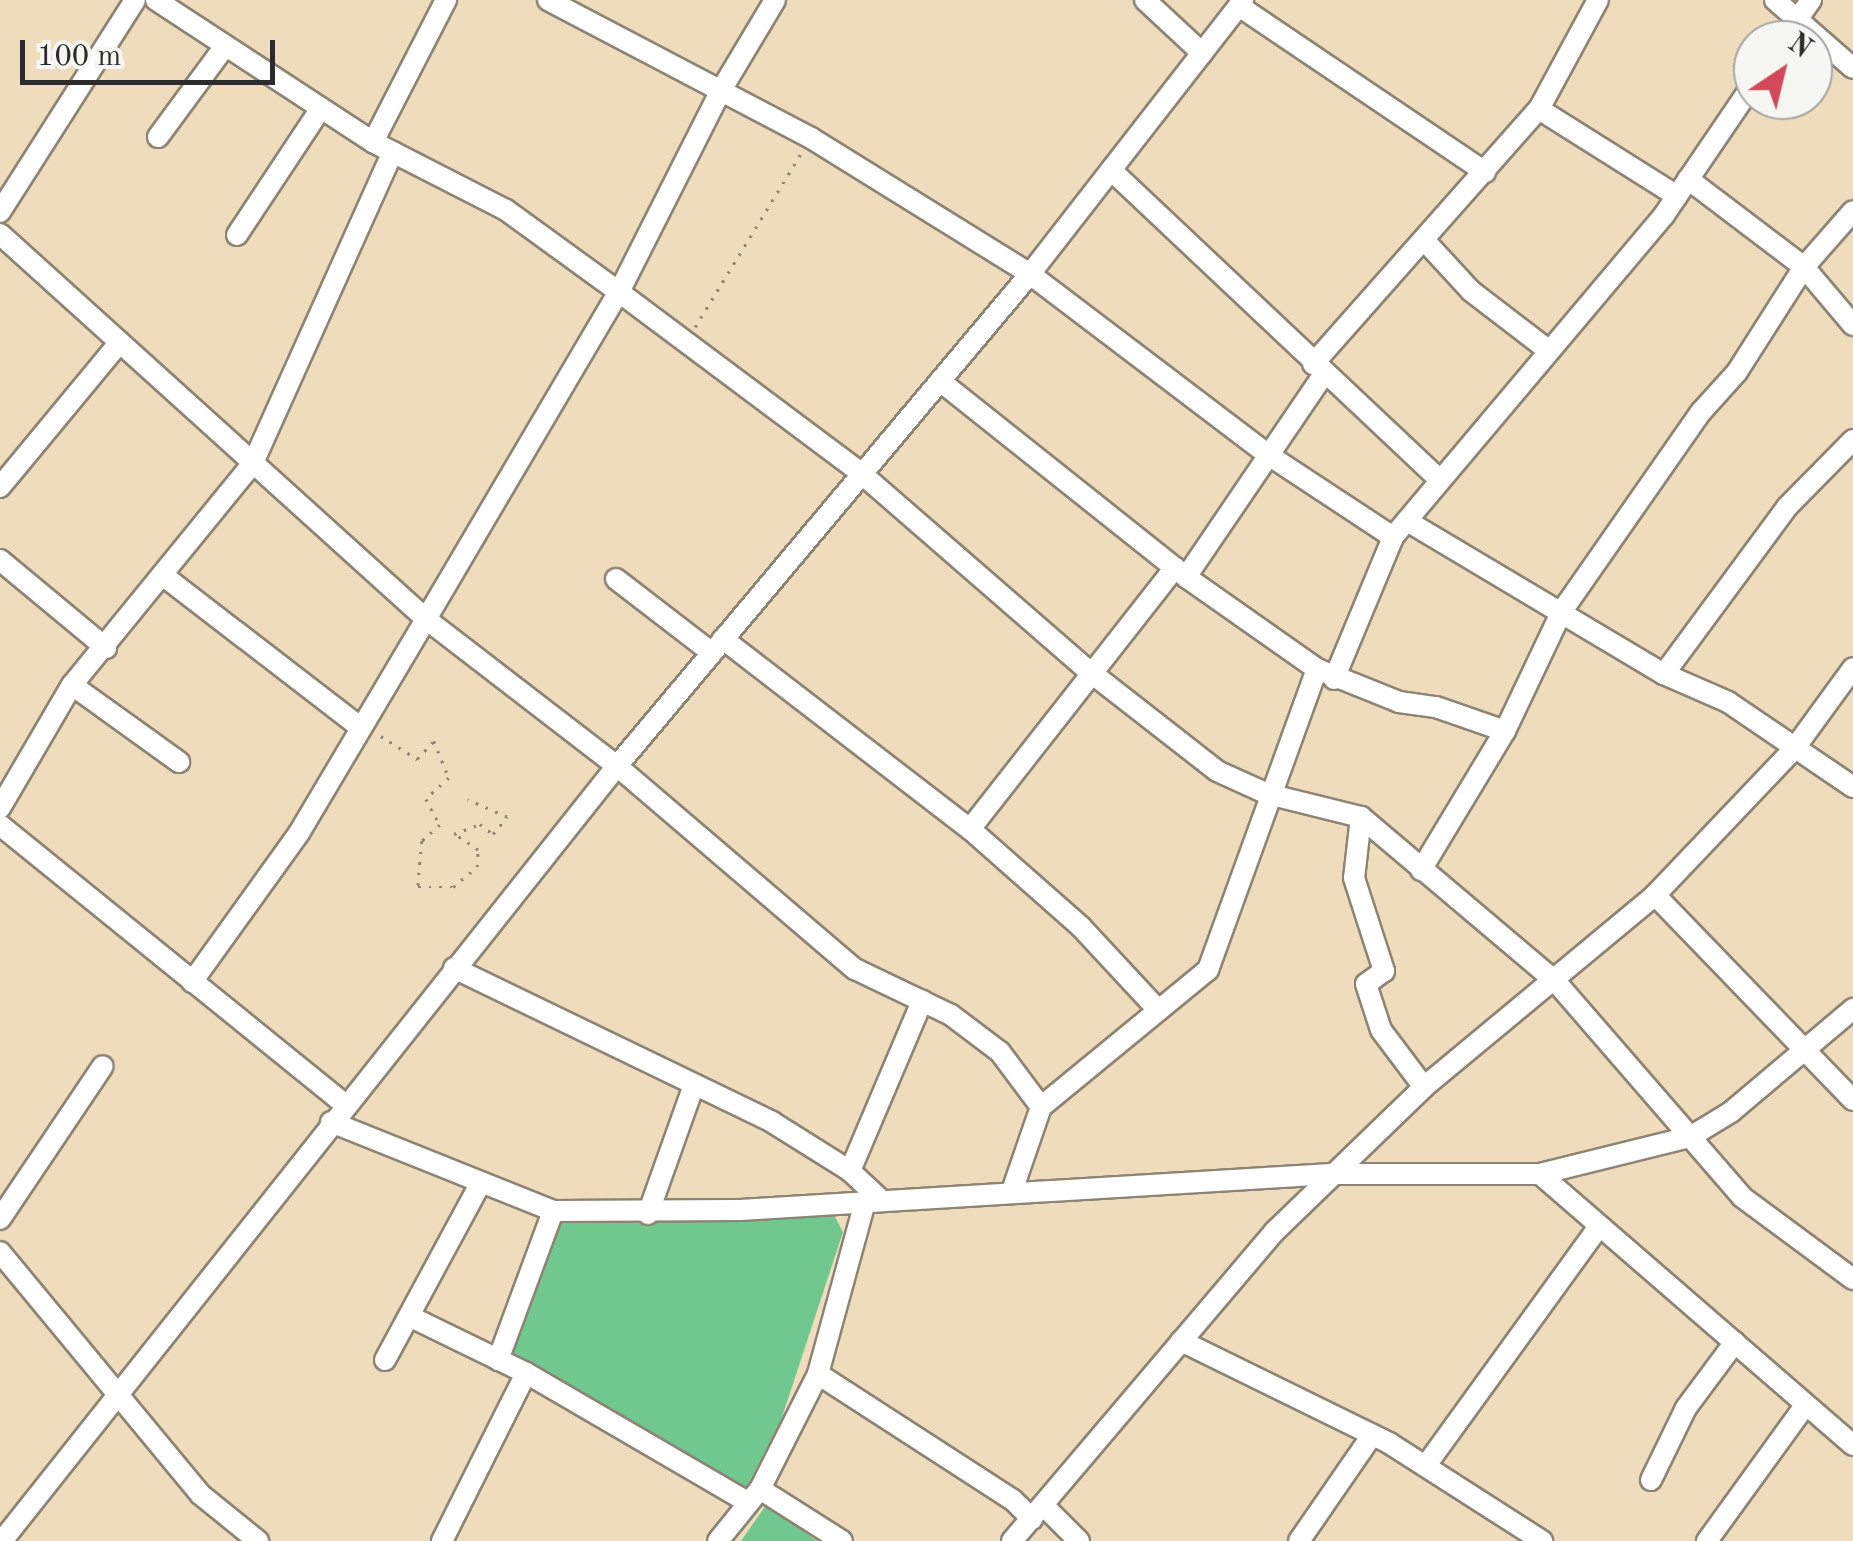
<!DOCTYPE html>
<style>
body{margin:0}
#map{position:relative;width:1853px;height:1541px;overflow:hidden;background:#efdcbc;font-family:"Old Standard TT",serif}
div>[style]{position:absolute}
[style*='--x']{left:calc(var(--x)*1px);top:calc(var(--y)*1px);width:calc(var(--w)*1px);rotate:calc(var(--a)*1deg)}
.green>*{inset:0;background:#70c88e}
.path>*{height:2.5px;margin-top:-1.25px;transform-origin:0;background:repeating-linear-gradient(90deg,#8d8474 0 2.5px,transparent 0 10.5px)}
.roads{filter:drop-shadow(2px 0 #8d8474) drop-shadow(-2px 0 #8d8474) drop-shadow(0 2px #8d8474) drop-shadow(0 -2px #8d8474)}
.minor>*{height:20px;margin:-10px;padding:0 10px;transform-origin:10px;border-radius:10px;background:#fff}
span{translate:-50% -50%;white-space:nowrap;text-align:center;line-height:1.15;-webkit-text-stroke:10px #f6f6f2;paint-order:stroke}
.north{position:absolute;left:1733px;top:20px;width:100px;height:100px;box-sizing:border-box;background:#f6f6f2;border:2px solid #a5a5a2;border-radius:50%;rotate:35deg;font-size:28px;font-weight:700;line-height:40px;text-align:center;color:#2b2b2b}
.north::after{content:'';display:block;margin:auto;width:35px;height:45px;background:#d1495b;clip-path:polygon(50% 0,100% 100%,50% 72%,0 100%)}
.scale{position:absolute;left:20px;top:40px;width:255px;height:45px;box-sizing:border-box;border:5px solid #2b2b2b;border-top:0;padding-left:12px;font-size:30px;line-height:35px;white-space:nowrap;color:#2b2b2b;-webkit-text-stroke:8px #f6f6f2;paint-order:stroke}
</style>
<div id="map">
<div class="green">
<div style="clip-path:polygon(831px 1209px,843px 1232px,781px 1420px,745px 1490px,560px 1386px,510px 1351px,560px 1217px)"></div>
<div style="clip-path:polygon(766px 1505px,817px 1541px,741px 1541px)"></div>
</div>
<div class="path">
<div style="--x:695;--y:327;--w:202;--a:-58.6"></div>
<div style="--x:381;--y:736;--w:43;--a:32.6"></div>
<div style="--x:417;--y:759;--w:25;--a:-47"></div>
<div style="--x:434;--y:741;--w:40;--a:68"></div>
<div style="--x:449;--y:778;--w:31;--a:138"></div>
<div style="--x:426;--y:799;--w:30;--a:62"></div>
<div style="--x:440;--y:825;--w:24;--a:138"></div>
<div style="--x:422;--y:841;--w:46;--a:95"></div>
<div style="--x:418;--y:887;--w:35;--a:0"></div>
<div style="--x:453;--y:887;--w:31;--a:-40"></div>
<div style="--x:477;--y:867;--w:17;--a:-87"></div>
<div style="--x:478;--y:850;--w:29;--a:-146"></div>
<div style="--x:454;--y:834;--w:28;--a:-21"></div>
<div style="--x:480;--y:824;--w:16;--a:38"></div>
<div style="--x:493;--y:834;--w:22;--a:-51"></div>
<div style="--x:507;--y:817;--w:43;--a:-156.4"></div>
</div>
<div class="roads">
<div class="minor">
<div style="--x:156;--y:0;--w:259;--a:33.2"></div>
<div style="--x:373;--y:142;--w:149;--a:27.1"></div>
<div style="--x:506;--y:210;--w:140;--a:36"></div>
<div style="--x:619;--y:292;--w:304;--a:36.8"></div>
<div style="--x:862;--y:474;--w:301;--a:41"></div>
<div style="--x:1089;--y:671;--w:162;--a:38"></div>
<div style="--x:1217;--y:771;--w:56;--a:24.3"></div>
<div style="--x:1268;--y:794;--w:96;--a:13.9"></div>
<div style="--x:1361;--y:817;--w:255;--a:40.2"></div>
<div style="--x:1556;--y:982;--w:284;--a:49.1"></div>
<div style="--x:1742;--y:1197;--w:138;--a:36.5"></div>
<div style="--x:548;--y:0;--w:297;--a:27.7"></div>
<div style="--x:811;--y:138;--w:258;--a:31.8"></div>
<div style="--x:1030;--y:274;--w:301;--a:37.2"></div>
<div style="--x:1270;--y:456;--w:147;--a:33.4"></div>
<div style="--x:1145;--y:0;--w:78;--a:42.9"></div>
<div style="--x:1775;--y:0;--w:103;--a:41.1"></div>
<div style="--x:1239;--y:6;--w:297;--a:34"></div>
<div style="--x:1783;--y:40;--w:49;--a:-55"></div>
<div style="--x:1539;--y:109;--w:163;--a:32.2"></div>
<div style="--x:158;--y:137;--w:113;--a:-53.6"></div>
<div style="--x:373;--y:142;--w:160;--a:-62.8"></div>
<div style="--x:1111;--y:170;--w:449;--a:43.3"></div>
<div style="--x:1688;--y:179;--w:146;--a:37.2"></div>
<div style="--x:1804;--y:267;--w:76;--a:49.8"></div>
<div style="--x:0;--y:212;--w:251;--a:-57.5"></div>
<div style="--x:0;--y:234;--w:574;--a:42.11"></div>
<div style="--x:426;--y:619;--w:241;--a:37.6"></div>
<div style="--x:617;--y:766;--w:313;--a:40.5"></div>
<div style="--x:855;--y:969;--w:106;--a:25.6"></div>
<div style="--x:951;--y:1015;--w:61;--a:37.1"></div>
<div style="--x:1000;--y:1052;--w:69;--a:53.3"></div>
<div style="--x:237;--y:235;--w:152;--a:-56.5"></div>
<div style="--x:1425;--y:241;--w:68;--a:47.4"></div>
<div style="--x:1471;--y:291;--w:97;--a:37.5"></div>
<div style="--x:1313;--y:364;--w:341;--a:-48.5"></div>
<div style="--x:1539;--y:109;--w:124;--a:-61.6"></div>
<div style="--x:940;--y:381;--w:315;--a:38.5"></div>
<div style="--x:1186;--y:577;--w:160;--a:35.1"></div>
<div style="--x:1317;--y:669;--w:88;--a:21.9"></div>
<div style="--x:1399;--y:702;--w:37;--a:8"></div>
<div style="--x:1436;--y:707;--w:73;--a:19.2"></div>
<div style="--x:0;--y:487;--w:188;--a:-50.4"></div>
<div style="--x:1407;--y:521;--w:299;--a:30.8"></div>
<div style="--x:1664;--y:674;--w:70;--a:23.6"></div>
<div style="--x:1728;--y:702;--w:151;--a:34.2"></div>
<div style="--x:0;--y:560;--w:138;--a:39.7"></div>
<div style="--x:165;--y:577;--w:247;--a:37.6"></div>
<div style="--x:1186;--y:577;--w:245;--a:-55.8"></div>
<div style="--x:616;--y:579;--w:121;--a:37.6"></div>
<div style="--x:723;--y:639;--w:312;--a:37.6"></div>
<div style="--x:970;--y:829;--w:148;--a:41.4"></div>
<div style="--x:1081;--y:927;--w:113;--a:47.1"></div>
<div style="--x:1664;--y:674;--w:207;--a:-53.6"></div>
<div style="--x:1787;--y:507;--w:94;--a:-45.4"></div>
<div style="--x:1334;--y:679;--w:154;--a:-67.4"></div>
<div style="--x:1393;--y:537;--w:421;--a:-49.9"></div>
<div style="--x:1664;--y:215;--w:158;--a:-55.8"></div>
<div style="--x:72;--y:685;--w:132;--a:35.7"></div>
<div style="--x:0;--y:808;--w:143;--a:-59.7"></div>
<div style="--x:72;--y:685;--w:286;--a:-50.8"></div>
<div style="--x:253;--y:463;--w:341;--a:-65.8"></div>
<div style="--x:1361;--y:817;--w:61;--a:96.5"></div>
<div style="--x:1354;--y:878;--w:98;--a:72.1"></div>
<div style="--x:1384;--y:971;--w:22;--a:144"></div>
<div style="--x:1366;--y:984;--w:48;--a:71.9"></div>
<div style="--x:1381;--y:1030;--w:71;--a:53"></div>
<div style="--x:0;--y:825;--w:444;--a:39"></div>
<div style="--x:970;--y:829;--w:332;--a:-51.9"></div>
<div style="--x:1421;--y:870;--w:162;--a:-58.9"></div>
<div style="--x:1505;--y:731;--w:133;--a:-64.6"></div>
<div style="--x:1562;--y:611;--w:243;--a:-55.1"></div>
<div style="--x:1701;--y:412;--w:54;--a:-48"></div>
<div style="--x:1737;--y:372;--w:125;--a:-57.5"></div>
<div style="--x:1804;--y:267;--w:74;--a:-48.8"></div>
<div style="--x:1655;--y:895;--w:285;--a:46"></div>
<div style="--x:454;--y:968;--w:353;--a:25.8"></div>
<div style="--x:772;--y:1122;--w:92;--a:32.1"></div>
<div style="--x:850;--y:1171;--w:41;--a:43"></div>
<div style="--x:192;--y:982;--w:183;--a:-54.3"></div>
<div style="--x:299;--y:833;--w:249;--a:-59.3"></div>
<div style="--x:426;--y:619;--w:380;--a:-59.5"></div>
<div style="--x:619;--y:292;--w:224;--a:-63.2"></div>
<div style="--x:720;--y:92;--w:107;--a:-59.1"></div>
<div style="--x:331;--y:1122;--w:239;--a:21.8"></div>
<div style="--x:553;--y:1211;--w:187;--a:-0.3"></div>
<div style="--x:740;--y:1210;--w:592;--a:-3.49"></div>
<div style="--x:1331;--y:1174;--w:209;--a:0"></div>
<div style="--x:1540;--y:1174;--w:154;--a:-13.9"></div>
<div style="--x:1690;--y:1137;--w:48;--a:-31.4"></div>
<div style="--x:1731;--y:1112;--w:160;--a:-40.2"></div>
<div style="--x:850;--y:1171;--w:185;--a:-67"></div>
<div style="--x:1540;--y:1174;--w:414;--a:40.9"></div>
<div style="--x:1012;--y:1191;--w:89;--a:-71"></div>
<div style="--x:1041;--y:1107;--w:216;--a:-39.4"></div>
<div style="--x:1208;--y:970;--w:320;--a:-70.1"></div>
<div style="--x:865;--y:1202;--w:178;--a:105.3"></div>
<div style="--x:818;--y:1374;--w:232;--a:32.9"></div>
<div style="--x:1013;--y:1500;--w:27;--a:45"></div>
<div style="--x:648;--y:1214;--w:137;--a:-70.4"></div>
<div style="--x:0;--y:1219;--w:184;--a:-56.1"></div>
<div style="--x:0;--y:1252;--w:314;--a:50.4"></div>
<div style="--x:200;--y:1494;--w:75;--a:39"></div>
<div style="--x:411;--y:1317;--w:128;--a:26"></div>
<div style="--x:526;--y:1373;--w:257;--a:30.2"></div>
<div style="--x:1181;--y:1341;--w:232;--a:26.1"></div>
<div style="--x:1389;--y:1443;--w:182;--a:32.6"></div>
<div style="--x:385;--y:1360;--w:200;--a:-61.6"></div>
<div style="--x:498;--y:1360;--w:159;--a:-69.7"></div>
<div style="--x:1427;--y:1464;--w:290;--a:-54.1"></div>
<div style="--x:1651;--y:1480;--w:80;--a:-64.1"></div>
<div style="--x:1686;--y:1408;--w:82;--a:-53.4"></div>
<div style="--x:760;--y:1489;--w:97;--a:32.4"></div>
<div style="--x:1043;--y:1505;--w:51;--a:45"></div>
<div style="--x:2;--y:1541;--w:989;--a:-51.57"></div>
<div style="--x:617;--y:766;--w:642;--a:-49.99"></div>
<div style="--x:1030;--y:274;--w:347;--a:-52.1"></div>
<div style="--x:442;--y:1541;--w:188;--a:-63.4"></div>
<div style="--x:718;--y:1541;--w:67;--a:-51.1"></div>
<div style="--x:760;--y:1489;--w:129;--a:-63.2"></div>
<div style="--x:1012;--y:1541;--w:407;--a:-49.7"></div>
<div style="--x:1275;--y:1231;--w:207;--a:-44"></div>
<div style="--x:1424;--y:1087;--w:300;--a:-39.7"></div>
<div style="--x:1655;--y:895;--w:202;--a:-46.4"></div>
<div style="--x:1794;--y:749;--w:100;--a:-53.9"></div>
<div style="--x:1299;--y:1541;--w:129;--a:-55.4"></div>
<div style="--x:1707;--y:1541;--w:165;--a:-54.1"></div>
</div>
</div>
<div class="north">N</div>
<div class="scale">100 m</div>
</div>
